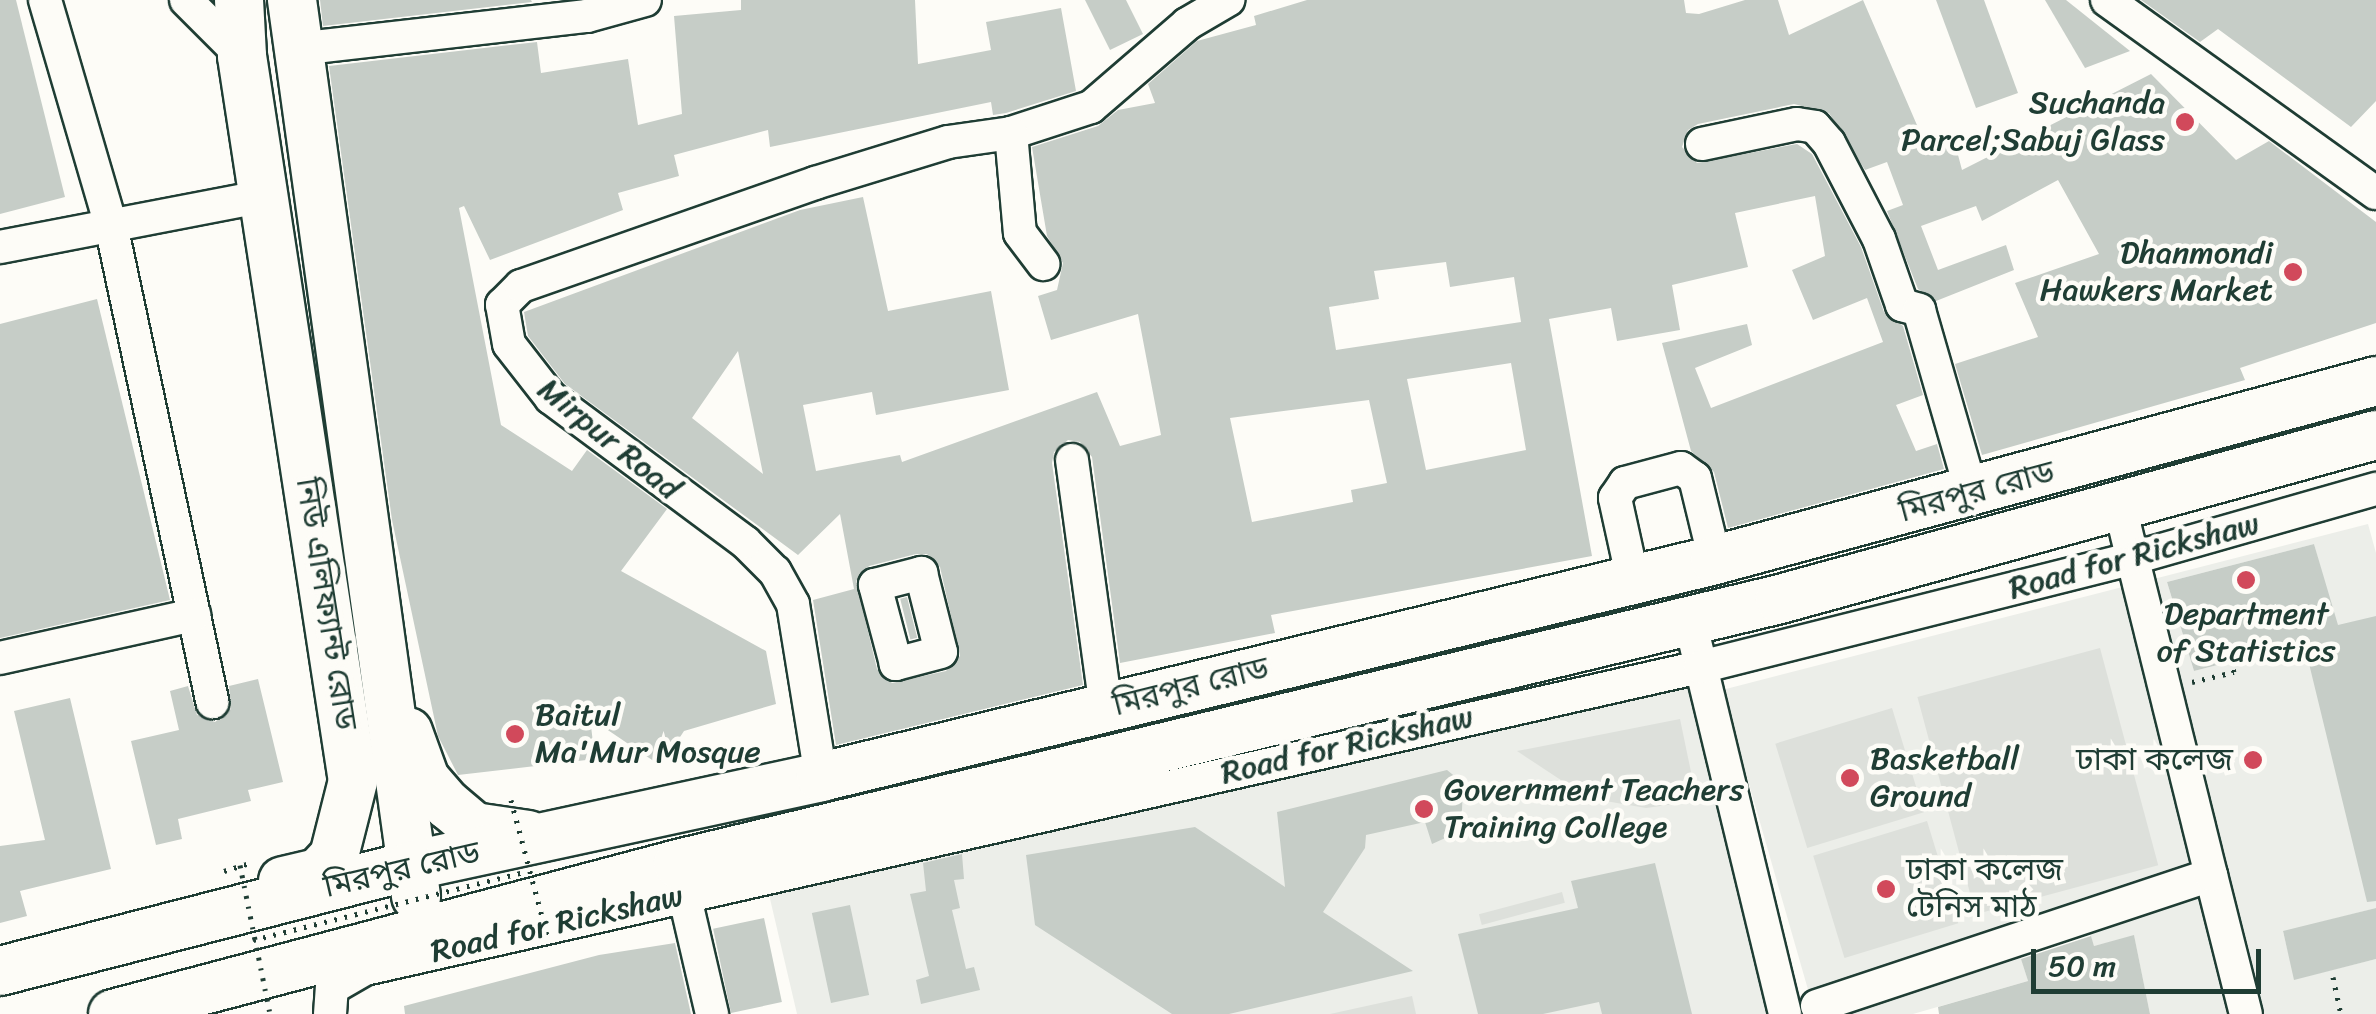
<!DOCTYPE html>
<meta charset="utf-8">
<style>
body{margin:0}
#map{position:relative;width:2376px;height:1014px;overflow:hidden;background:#fdfcf7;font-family:Sriracha,"Noto Sans Bengali",sans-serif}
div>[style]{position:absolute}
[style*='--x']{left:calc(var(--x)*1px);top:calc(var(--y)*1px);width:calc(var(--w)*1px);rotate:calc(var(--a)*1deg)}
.built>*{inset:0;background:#eceee9}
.green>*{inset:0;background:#dde0db;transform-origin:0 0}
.building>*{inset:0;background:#c6cdc7;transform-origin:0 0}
.path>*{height:5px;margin-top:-2.5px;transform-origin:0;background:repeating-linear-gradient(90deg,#1f3d34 0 2.5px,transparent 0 10.5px)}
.roads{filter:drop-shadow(2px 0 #1f3d34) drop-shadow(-2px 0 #1f3d34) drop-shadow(0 2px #1f3d34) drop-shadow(0 -2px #1f3d34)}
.minor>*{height:32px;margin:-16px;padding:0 16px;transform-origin:16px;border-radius:16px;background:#fdfcf7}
.highway>*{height:48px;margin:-24px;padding:0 24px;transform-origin:24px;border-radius:24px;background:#fdfcf7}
.path-bridge>*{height:5px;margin-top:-2.5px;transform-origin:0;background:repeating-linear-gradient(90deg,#1f3d34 0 2.5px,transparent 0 10.5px)}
.dots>*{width:28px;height:28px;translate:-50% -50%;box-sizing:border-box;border:5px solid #fdfcf7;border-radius:50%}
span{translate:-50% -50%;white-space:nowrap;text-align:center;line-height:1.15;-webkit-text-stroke:9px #fdfcf7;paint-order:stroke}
.poi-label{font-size:32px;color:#1f3d34}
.right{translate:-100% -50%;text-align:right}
.left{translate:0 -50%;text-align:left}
.street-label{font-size:32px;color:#1f3d34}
.scale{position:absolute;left:2031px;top:949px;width:230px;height:45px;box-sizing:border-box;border:5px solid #1f3d34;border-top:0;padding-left:12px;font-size:30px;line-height:35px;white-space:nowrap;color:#1f3d34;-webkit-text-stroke:8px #fdfcf7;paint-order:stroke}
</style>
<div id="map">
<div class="built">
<div style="clip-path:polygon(evenodd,2368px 524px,2376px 553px,2376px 908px,2283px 932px,2295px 979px,2376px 959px,2376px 1014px,2150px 1014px,2134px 936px,2094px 946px,2088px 929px,2018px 948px,2028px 981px,1913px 1014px,1815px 1014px,1722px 690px,2368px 524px,2314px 544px,2325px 584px,2276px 650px,2194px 671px,2167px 582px,2314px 544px)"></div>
<div style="clip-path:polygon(1699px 684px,1770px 1014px,797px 1014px,767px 886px)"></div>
</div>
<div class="green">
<div style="left:2100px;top:648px;width:225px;height:189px;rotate:75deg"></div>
<div style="left:1892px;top:708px;width:109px;height:122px;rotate:73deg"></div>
<div style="clip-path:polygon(1680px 719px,1697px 801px,1646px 808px,1588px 798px,1517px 751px)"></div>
<div style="left:1927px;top:821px;width:107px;height:119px;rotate:73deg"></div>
<div style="left:1562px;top:892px;width:11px;height:86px;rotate:75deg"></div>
<div style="clip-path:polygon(1412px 996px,1416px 1014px,1330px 1014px)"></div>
</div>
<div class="building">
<div style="clip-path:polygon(0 0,16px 0,65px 197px,0 214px)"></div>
<div style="clip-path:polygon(320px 0,531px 0,532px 2px,323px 26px)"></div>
<div style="clip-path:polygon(741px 0,915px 0,918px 64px,991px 50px,986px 22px,1061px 8px,1076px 91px,1006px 113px,993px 115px,991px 102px,770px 147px,768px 130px,674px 155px,679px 176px,618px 193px,623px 210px,490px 260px,464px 206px,459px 208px,501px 425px,572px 471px,587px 450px,667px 509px,621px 571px,766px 651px,776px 704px,684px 731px,661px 766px,590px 718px,595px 759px,458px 775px,438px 736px,392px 520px,329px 66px,537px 42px,541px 73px,628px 59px,638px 125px,682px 114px,674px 16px,741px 10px)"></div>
<div style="clip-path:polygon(1085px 0,1126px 0,1143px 34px,1110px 50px)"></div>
<div style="clip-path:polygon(evenodd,1307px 0,1684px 0,1686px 13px,1699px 14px,1745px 0,1778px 0,1789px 35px,1863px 0,1926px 146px,1953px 136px,1962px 170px,2151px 74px,2236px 160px,2269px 141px,2376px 222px,2376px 323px,2240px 368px,2245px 380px,1982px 455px,1955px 364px,2038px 337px,2015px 283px,2099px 254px,2058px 180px,1982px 221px,1976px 206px,1921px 226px,1938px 270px,2006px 245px,2014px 270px,1936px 301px,1918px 289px,1887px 211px,1903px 205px,1887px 162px,1865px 170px,1829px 113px,1794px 104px,1698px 124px,1688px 130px,1682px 147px,1697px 163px,1797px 144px,1812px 154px,1861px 247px,1884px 312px,1903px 326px,1923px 395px,1896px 405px,1916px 451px,1937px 444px,1944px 469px,1728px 528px,1714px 472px,1691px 451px,1662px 343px,1747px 324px,1752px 345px,1695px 368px,1711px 408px,1883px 342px,1867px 298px,1813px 320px,1792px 270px,1825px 256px,1815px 196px,1735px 213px,1748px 267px,1672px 285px,1680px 330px,1617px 341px,1611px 308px,1549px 319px,1592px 556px,1271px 615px,1275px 633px,1120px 663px,1092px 457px,1080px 442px,1068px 440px,1054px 452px,1052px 463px,1083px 685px,836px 745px,813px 600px,854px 589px,840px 514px,798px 555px,565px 384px,528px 336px,524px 312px,800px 210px,863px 197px,888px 311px,991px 291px,1009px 390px,876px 415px,872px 392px,803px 405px,816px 471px,900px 455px,902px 462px,1097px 392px,1120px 446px,1161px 435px,1138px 314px,1051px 340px,1038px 296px,1057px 290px,1063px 263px,1047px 236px,1032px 147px,1098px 126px,1118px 110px,1155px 103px,1148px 84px,1197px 41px,1256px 25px,1254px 16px,1307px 0,1446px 262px,1450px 287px,1514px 277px,1521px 322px,1336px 350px,1329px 307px,1379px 299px,1374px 271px,1446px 262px,1307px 0,738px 351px,763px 474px,692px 418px,738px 351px,1307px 0,1511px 363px,1526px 450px,1426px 470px,1407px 379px,1511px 363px,1307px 0,1369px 400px,1387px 483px,1351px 490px,1353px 502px,1252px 522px,1230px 418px,1369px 400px,1307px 0,916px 554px,927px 554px,940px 567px,960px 656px,946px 671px,892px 683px,877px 669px,856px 581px,869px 566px,916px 554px)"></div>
<div style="clip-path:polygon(1936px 0,1984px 0,2018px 93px,1976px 108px)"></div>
<div style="clip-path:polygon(2045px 0,2066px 0,2130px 51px,2085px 68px)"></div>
<div style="clip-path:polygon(2141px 0,2376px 0,2376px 101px,2351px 127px,2218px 29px,2200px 42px)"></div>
<div style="clip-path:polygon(97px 299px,170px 600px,0 638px,0 324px)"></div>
<div style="clip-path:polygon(2314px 544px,2338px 625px,2376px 616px,2376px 901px,2367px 902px,2304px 643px,2194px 671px,2167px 582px)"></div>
<div style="left:907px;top:597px;width:42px;height:7px;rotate:76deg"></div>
<div style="clip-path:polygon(258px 679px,283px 782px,248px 790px,251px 801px,178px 819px,182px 839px,156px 845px,131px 741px,179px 730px,170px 691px,188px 686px,197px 715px,215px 722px,231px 709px,229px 686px)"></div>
<div style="clip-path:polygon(70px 698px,111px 869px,20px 891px,27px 916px,0 923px,0 846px,45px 840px,14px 711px)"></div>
<div style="clip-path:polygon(1447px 770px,1463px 783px,1462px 810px,1452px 835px,1432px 844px,1425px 822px,1366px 835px,1365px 848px,1323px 912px,1413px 971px,1229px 1014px,1172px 1014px,1035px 925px,1026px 855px,1195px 827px,1285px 887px,1277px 812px)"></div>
<div style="clip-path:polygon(962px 854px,964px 879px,954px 880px,960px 908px,952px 910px,966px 969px,974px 967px,980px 990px,921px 1004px,916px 980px,929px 976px,910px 894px,926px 891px,923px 863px)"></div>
<div style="clip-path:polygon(1655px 863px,1692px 1014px,1602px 1014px,1599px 1002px,1543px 1014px,1478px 1014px,1458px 934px,1578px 908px,1571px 881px)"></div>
<div style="left:850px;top:905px;width:92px;height:39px;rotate:78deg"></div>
<div style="clip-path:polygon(2376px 908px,2376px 959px,2294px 980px,2283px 931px)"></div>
<div style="left:764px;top:918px;width:86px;height:52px;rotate:78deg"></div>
<div style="clip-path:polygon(2134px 935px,2150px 1014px,1939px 1014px,1938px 1007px,2028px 981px,2021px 959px,2091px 936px,2094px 946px)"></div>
<div style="clip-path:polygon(675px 943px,691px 1014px,405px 1014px,404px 1006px,599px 955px)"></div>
</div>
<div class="path">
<div style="--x:2192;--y:682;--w:43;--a:-13.4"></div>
<div style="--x:2234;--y:672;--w:10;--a:-107"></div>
<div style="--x:224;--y:871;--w:24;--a:-17"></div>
<div style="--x:2333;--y:977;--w:38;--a:78"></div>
</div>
<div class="roads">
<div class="minor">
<div style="--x:45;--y:0;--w:234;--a:73.7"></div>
<div style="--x:111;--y:225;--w:488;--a:78"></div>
<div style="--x:186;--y:0;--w:79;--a:45"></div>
<div style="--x:2107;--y:0;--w:331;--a:35.7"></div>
<div style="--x:297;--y:49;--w:292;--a:-6.5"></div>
<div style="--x:587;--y:16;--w:60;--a:-15.4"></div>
<div style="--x:1011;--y:133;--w:84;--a:-18"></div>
<div style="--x:1091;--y:107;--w:127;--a:-40.8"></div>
<div style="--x:1187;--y:24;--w:48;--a:-30.3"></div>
<div style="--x:1702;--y:144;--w:97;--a:-11.9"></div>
<div style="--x:1797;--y:124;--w:18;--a:9"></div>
<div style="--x:1815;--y:127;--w:21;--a:49"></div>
<div style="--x:1829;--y:143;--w:108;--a:62.5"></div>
<div style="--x:1879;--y:239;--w:70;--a:70.8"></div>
<div style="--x:1902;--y:305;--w:18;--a:16"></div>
<div style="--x:1919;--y:310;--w:191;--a:73.9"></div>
<div style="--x:0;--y:247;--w:269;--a:-10.9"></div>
<div style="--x:1072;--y:460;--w:250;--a:82.2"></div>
<div style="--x:921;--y:573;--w:81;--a:75.8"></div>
<div style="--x:941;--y:652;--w:47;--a:165.1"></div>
<div style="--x:896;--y:664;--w:82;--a:-104.9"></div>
<div style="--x:875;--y:585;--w:48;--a:-14.6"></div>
<div style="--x:1633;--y:580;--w:84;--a:-102.4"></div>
<div style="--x:1615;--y:498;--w:18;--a:-56"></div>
<div style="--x:1625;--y:483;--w:58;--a:-15"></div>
<div style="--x:1681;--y:468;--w:17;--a:36"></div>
<div style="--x:1695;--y:478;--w:84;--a:76.3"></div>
<div style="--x:1690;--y:621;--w:404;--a:76.4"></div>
<div style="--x:0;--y:658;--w:199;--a:-12.5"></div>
<div style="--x:821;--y:777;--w:175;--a:-99.2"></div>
<div style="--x:793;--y:604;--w:37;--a:-119"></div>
<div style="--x:775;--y:572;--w:42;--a:-135"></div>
<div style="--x:745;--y:542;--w:242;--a:-143.4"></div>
<div style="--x:551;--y:398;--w:68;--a:-127.9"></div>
<div style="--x:509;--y:344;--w:40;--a:-100"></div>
<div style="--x:502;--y:305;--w:27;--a:-45"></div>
<div style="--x:521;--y:286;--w:312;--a:-19.3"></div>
<div style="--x:815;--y:183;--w:139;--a:-17.1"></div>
<div style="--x:948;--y:142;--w:64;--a:-8.1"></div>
<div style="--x:1011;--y:133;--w:100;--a:84.9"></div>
<div style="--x:1020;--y:233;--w:39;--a:53"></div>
<div style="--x:679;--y:872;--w:146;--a:76.9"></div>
<div style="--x:2211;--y:875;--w:143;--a:75.9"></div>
<div style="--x:1817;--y:1006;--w:415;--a:-18.4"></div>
<div style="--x:2211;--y:875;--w:379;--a:-103.9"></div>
<div style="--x:330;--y:1014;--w:26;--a:-86"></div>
<div style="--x:332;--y:988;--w:38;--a:-30"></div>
<div style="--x:365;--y:969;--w:1369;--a:-12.75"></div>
<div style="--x:1700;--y:667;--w:443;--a:-14.1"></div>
<div style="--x:2130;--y:559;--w:256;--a:-15.9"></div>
</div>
<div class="highway">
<div style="--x:239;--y:0;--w:56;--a:86.9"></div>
<div style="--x:242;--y:56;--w:733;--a:81.3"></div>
<div style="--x:353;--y:781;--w:77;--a:104.2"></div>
<div style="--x:334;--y:856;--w:23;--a:133"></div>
<div style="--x:318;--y:873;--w:36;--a:167"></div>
<div style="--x:292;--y:0;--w:905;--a:82.12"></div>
<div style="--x:408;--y:732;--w:50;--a:70.1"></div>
<div style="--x:425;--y:779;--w:35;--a:49"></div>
<div style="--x:448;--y:805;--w:34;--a:40"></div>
<div style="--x:474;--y:827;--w:55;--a:8.4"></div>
<div style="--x:0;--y:971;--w:423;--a:-14.4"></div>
<div style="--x:410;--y:866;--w:421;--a:-12.2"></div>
<div style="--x:821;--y:777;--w:920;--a:-13.64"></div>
<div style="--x:1715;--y:560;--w:685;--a:-15.15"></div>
<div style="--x:113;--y:1014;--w:585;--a:-14.87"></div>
<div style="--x:678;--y:864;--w:1133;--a:-13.52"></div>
<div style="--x:1780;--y:599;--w:618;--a:-15.39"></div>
</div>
</div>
<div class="path-bridge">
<div style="--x:511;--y:800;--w:144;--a:75.1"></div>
<div style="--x:240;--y:865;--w:152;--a:78.6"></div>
<div style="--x:253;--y:940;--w:283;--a:-14.1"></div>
</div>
<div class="dots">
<div style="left:2185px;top:122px;background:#d1495b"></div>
<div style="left:2293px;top:272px;background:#d1495b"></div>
<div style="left:2246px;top:580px;background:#d1495b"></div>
<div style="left:515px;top:734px;background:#d1495b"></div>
<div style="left:2253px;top:760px;background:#d1495b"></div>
<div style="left:1850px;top:778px;background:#d1495b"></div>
<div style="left:1424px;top:809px;background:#d1495b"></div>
<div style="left:1886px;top:889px;background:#d1495b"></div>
</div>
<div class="poi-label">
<span class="right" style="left:2165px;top:122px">Suchanda<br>Parcel;Sabuj Glass</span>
<span class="right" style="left:2273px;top:272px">Dhanmondi<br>Hawkers Market</span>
<span style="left:2246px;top:633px">Department<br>of Statistics</span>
<span class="left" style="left:535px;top:734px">Baitul<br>Ma'Mur Mosque</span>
<span class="left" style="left:1870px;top:778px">Basketball<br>Ground</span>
<span class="right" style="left:2233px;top:760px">ঢাকা কলেজ</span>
<span class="left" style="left:1444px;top:809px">Government Teachers<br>Training College</span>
<span class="left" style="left:1906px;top:889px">ঢাকা কলেজ<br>টেনিস মাঠ</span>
</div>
<div class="street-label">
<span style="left:609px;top:439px;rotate:39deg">Mirpur Road</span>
<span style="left:1977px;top:492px;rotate:-15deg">মিরপুর রোড</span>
<span style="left:2134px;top:556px;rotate:-15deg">Road for Rickshaw</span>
<span style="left:326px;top:604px;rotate:81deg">নিউ এলিফ্যান্ট রোড</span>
<span style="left:1191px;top:687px;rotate:-14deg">মিরপুর রোড</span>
<span style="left:1347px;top:745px;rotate:-13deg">Road for Rickshaw</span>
<span style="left:402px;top:870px;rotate:-13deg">মিরপুর রোড</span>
<span style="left:557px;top:924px;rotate:-13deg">Road for Rickshaw</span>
</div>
<div class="scale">50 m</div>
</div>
